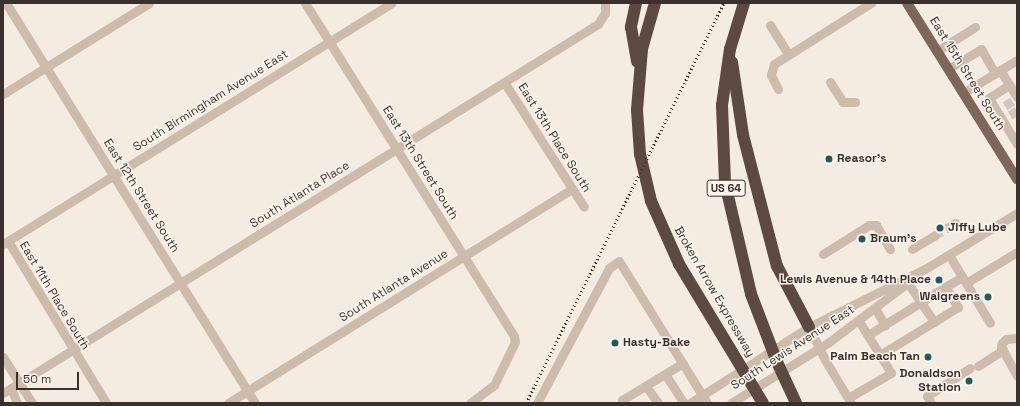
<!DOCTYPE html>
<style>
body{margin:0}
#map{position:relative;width:1020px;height:406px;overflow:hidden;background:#f4ebe1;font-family:"Space Grotesk",sans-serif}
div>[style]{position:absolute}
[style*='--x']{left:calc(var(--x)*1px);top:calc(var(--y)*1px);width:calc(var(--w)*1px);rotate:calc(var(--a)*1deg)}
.minor-tunnel>*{height:9px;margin-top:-4.5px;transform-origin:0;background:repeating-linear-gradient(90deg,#cfc6bd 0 9px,transparent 0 13.5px)}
.minor>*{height:9px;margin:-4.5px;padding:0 4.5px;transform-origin:4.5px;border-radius:4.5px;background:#cdbbac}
.major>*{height:10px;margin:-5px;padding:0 5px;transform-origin:5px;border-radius:5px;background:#7d675c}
.highway>*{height:12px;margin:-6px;padding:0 6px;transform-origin:6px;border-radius:6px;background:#5c4a42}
.rail>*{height:2.5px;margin-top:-1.25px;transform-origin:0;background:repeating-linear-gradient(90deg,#3b302b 0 1px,transparent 0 4px)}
.dots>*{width:11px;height:11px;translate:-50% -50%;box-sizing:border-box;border:2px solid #fbf5ee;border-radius:50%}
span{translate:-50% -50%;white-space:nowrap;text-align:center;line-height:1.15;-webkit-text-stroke:3px #fbf5ee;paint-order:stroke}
.shield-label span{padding:1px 3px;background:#fbf5ee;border:1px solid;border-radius:3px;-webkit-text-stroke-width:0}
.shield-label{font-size:11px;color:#3b302b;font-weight:700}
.street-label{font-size:12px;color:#3b302b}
.poi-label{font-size:12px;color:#3b302b;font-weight:700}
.left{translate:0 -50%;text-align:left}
.right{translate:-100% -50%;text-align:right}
.frame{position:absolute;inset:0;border:4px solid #3b302b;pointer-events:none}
.scale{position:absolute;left:16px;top:372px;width:63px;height:18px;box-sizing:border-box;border:2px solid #3b302b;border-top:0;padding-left:5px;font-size:12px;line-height:14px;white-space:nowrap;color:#3b302b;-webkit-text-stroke:3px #fbf5ee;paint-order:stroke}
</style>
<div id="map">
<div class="minor-tunnel">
<div style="--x:1005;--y:106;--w:11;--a:-34"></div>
<div style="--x:1010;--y:115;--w:8;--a:-30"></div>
<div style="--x:934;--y:236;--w:19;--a:-32"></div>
</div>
<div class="minor">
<div style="--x:6;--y:3;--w:471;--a:58.1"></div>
<div style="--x:305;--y:3;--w:393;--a:57.9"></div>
<div style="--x:514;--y:336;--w:6;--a:81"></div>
<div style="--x:515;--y:342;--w:48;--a:116"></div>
<div style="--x:494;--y:385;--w:30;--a:143"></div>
<div style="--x:770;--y:25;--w:34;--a:58"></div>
<div style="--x:937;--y:51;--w:45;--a:-32.3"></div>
<div style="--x:948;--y:69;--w:39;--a:-31"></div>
<div style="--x:981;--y:49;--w:28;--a:60"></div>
<div style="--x:1000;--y:70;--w:32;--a:58"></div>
<div style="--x:504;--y:82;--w:148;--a:57.4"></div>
<div style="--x:830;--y:82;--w:24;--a:57"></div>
<div style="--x:843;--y:102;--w:12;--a:0"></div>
<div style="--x:1009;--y:85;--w:24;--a:147"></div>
<div style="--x:989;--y:98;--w:54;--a:58.7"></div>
<div style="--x:778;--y:89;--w:16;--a:-117"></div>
<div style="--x:771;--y:75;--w:11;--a:-75"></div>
<div style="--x:774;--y:64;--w:115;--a:-32.2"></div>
<div style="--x:963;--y:93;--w:63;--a:-31.4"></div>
<div style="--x:3;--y:94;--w:172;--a:-31.9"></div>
<div style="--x:950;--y:226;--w:6;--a:-31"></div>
<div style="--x:8;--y:241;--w:189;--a:58.8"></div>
<div style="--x:3;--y:244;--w:457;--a:-31.8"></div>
<div style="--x:912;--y:249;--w:26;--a:-31"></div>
<div style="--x:823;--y:254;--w:54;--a:-32.2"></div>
<div style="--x:869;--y:225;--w:7;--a:0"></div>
<div style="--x:876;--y:225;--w:28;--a:60"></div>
<div style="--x:949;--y:255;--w:79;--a:58.9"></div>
<div style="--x:908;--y:283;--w:47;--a:56.3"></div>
<div style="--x:966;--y:283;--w:60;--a:-31.3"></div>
<div style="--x:945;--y:287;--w:20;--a:-30"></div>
<div style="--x:875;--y:308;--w:20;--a:60"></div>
<div style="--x:809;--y:327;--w:37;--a:64"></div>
<div style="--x:825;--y:360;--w:50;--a:58.8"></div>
<div style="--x:868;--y:335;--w:91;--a:-31.9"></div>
<div style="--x:945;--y:287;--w:24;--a:57"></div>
<div style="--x:958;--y:307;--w:92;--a:148.4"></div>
<div style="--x:1017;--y:338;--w:11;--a:175"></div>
<div style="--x:1006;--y:339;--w:6;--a:135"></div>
<div style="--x:1002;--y:343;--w:4;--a:104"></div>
<div style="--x:1001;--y:347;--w:33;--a:61"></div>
<div style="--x:3;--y:357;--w:54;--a:57.8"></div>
<div style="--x:978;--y:366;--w:30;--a:-33"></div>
<div style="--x:665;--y:374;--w:35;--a:57"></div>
<div style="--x:646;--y:386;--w:21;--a:55"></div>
<div style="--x:11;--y:388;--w:16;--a:68"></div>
<div style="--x:3;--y:393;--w:700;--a:-31.81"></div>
<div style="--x:598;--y:24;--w:13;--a:-58"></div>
<div style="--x:605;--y:13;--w:10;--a:-90"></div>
<div style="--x:848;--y:398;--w:50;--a:-30.2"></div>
<div style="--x:891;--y:373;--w:61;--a:-121.6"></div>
<div style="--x:228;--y:403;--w:405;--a:-31.9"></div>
<div style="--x:537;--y:403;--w:153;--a:-61.9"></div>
<div style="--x:609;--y:268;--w:12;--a:-35"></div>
<div style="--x:619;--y:261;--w:167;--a:58.2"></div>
<div style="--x:623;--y:403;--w:3;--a:-108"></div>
<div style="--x:622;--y:400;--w:71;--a:-31.2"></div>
<div style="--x:690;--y:403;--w:141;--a:-32.6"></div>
<div style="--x:809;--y:327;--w:130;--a:-26.6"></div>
<div style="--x:925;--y:269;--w:108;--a:-31.3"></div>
<div style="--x:731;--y:403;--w:115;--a:-31.9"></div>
<div style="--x:829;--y:342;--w:101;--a:-37"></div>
<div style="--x:931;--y:403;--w:8;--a:-120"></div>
<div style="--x:927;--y:396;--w:51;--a:-33.1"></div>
</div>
<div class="major">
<div style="--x:907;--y:3;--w:208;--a:58"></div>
</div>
<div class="highway">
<div style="--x:636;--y:3;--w:25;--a:102"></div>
<div style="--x:631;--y:27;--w:35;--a:80"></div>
<div style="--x:655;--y:3;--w:48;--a:105.8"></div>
<div style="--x:642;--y:49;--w:61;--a:94.7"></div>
<div style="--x:637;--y:110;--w:44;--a:86.1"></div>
<div style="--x:640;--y:154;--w:48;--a:76.8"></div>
<div style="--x:651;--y:201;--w:69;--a:66"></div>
<div style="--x:679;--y:264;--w:162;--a:58.9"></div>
<div style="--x:744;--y:3;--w:48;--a:106.9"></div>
<div style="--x:730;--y:49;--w:57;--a:98.1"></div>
<div style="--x:722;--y:105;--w:78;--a:87.8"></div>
<div style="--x:725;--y:183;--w:114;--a:76.8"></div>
<div style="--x:751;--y:294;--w:73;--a:69.1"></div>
<div style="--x:777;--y:362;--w:45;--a:65.1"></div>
<div style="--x:732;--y:62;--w:74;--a:81.4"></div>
<div style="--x:743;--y:135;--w:135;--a:75.5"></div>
<div style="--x:777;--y:266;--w:69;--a:62.3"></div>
</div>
<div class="rail">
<div style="--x:526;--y:403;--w:446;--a:-63.7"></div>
</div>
<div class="dots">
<div style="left:829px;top:159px;background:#1f5a5e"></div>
<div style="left:940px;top:228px;background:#1f5a5e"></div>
<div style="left:862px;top:239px;background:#1f5a5e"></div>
<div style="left:939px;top:280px;background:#1f5a5e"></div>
<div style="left:988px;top:297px;background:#1f5a5e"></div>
<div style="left:615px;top:343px;background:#1f5a5e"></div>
<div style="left:928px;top:357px;background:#1f5a5e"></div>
<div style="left:969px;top:381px;background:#1f5a5e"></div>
</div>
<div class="shield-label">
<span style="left:726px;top:188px">US 64</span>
</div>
<div class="street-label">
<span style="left:967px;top:74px;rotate:58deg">East 15th Street South</span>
<span style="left:211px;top:101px;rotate:-32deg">South Birmingham Avenue East</span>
<span style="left:554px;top:138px;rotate:58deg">East 13th Place South</span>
<span style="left:420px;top:163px;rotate:58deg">East 13th Street South</span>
<span style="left:300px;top:195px;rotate:-32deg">South Atlanta Place</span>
<span style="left:141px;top:196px;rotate:58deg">East 12th Street South</span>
<span style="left:394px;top:286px;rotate:-32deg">South Atlanta Avenue</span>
<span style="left:714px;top:292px;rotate:60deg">Broken Arrow Expressway</span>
<span style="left:54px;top:296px;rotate:59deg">East 11th Place South</span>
<span style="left:793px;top:348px;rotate:-33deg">South Lewis Avenue East</span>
</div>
<div class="poi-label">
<span class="left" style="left:837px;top:159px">Reasor's</span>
<span class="left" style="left:948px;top:228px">Jiffy Lube</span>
<span class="left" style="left:870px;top:239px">Braum's</span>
<span class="right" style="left:931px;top:280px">Lewis Avenue &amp; 14th Place</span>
<span class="right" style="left:980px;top:297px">Walgreens</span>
<span class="left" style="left:623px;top:343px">Hasty-Bake</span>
<span class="right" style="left:920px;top:357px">Palm Beach Tan</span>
<span class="right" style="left:961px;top:381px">Donaldson<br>Station</span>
</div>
<div class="frame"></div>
<div class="scale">50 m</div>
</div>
